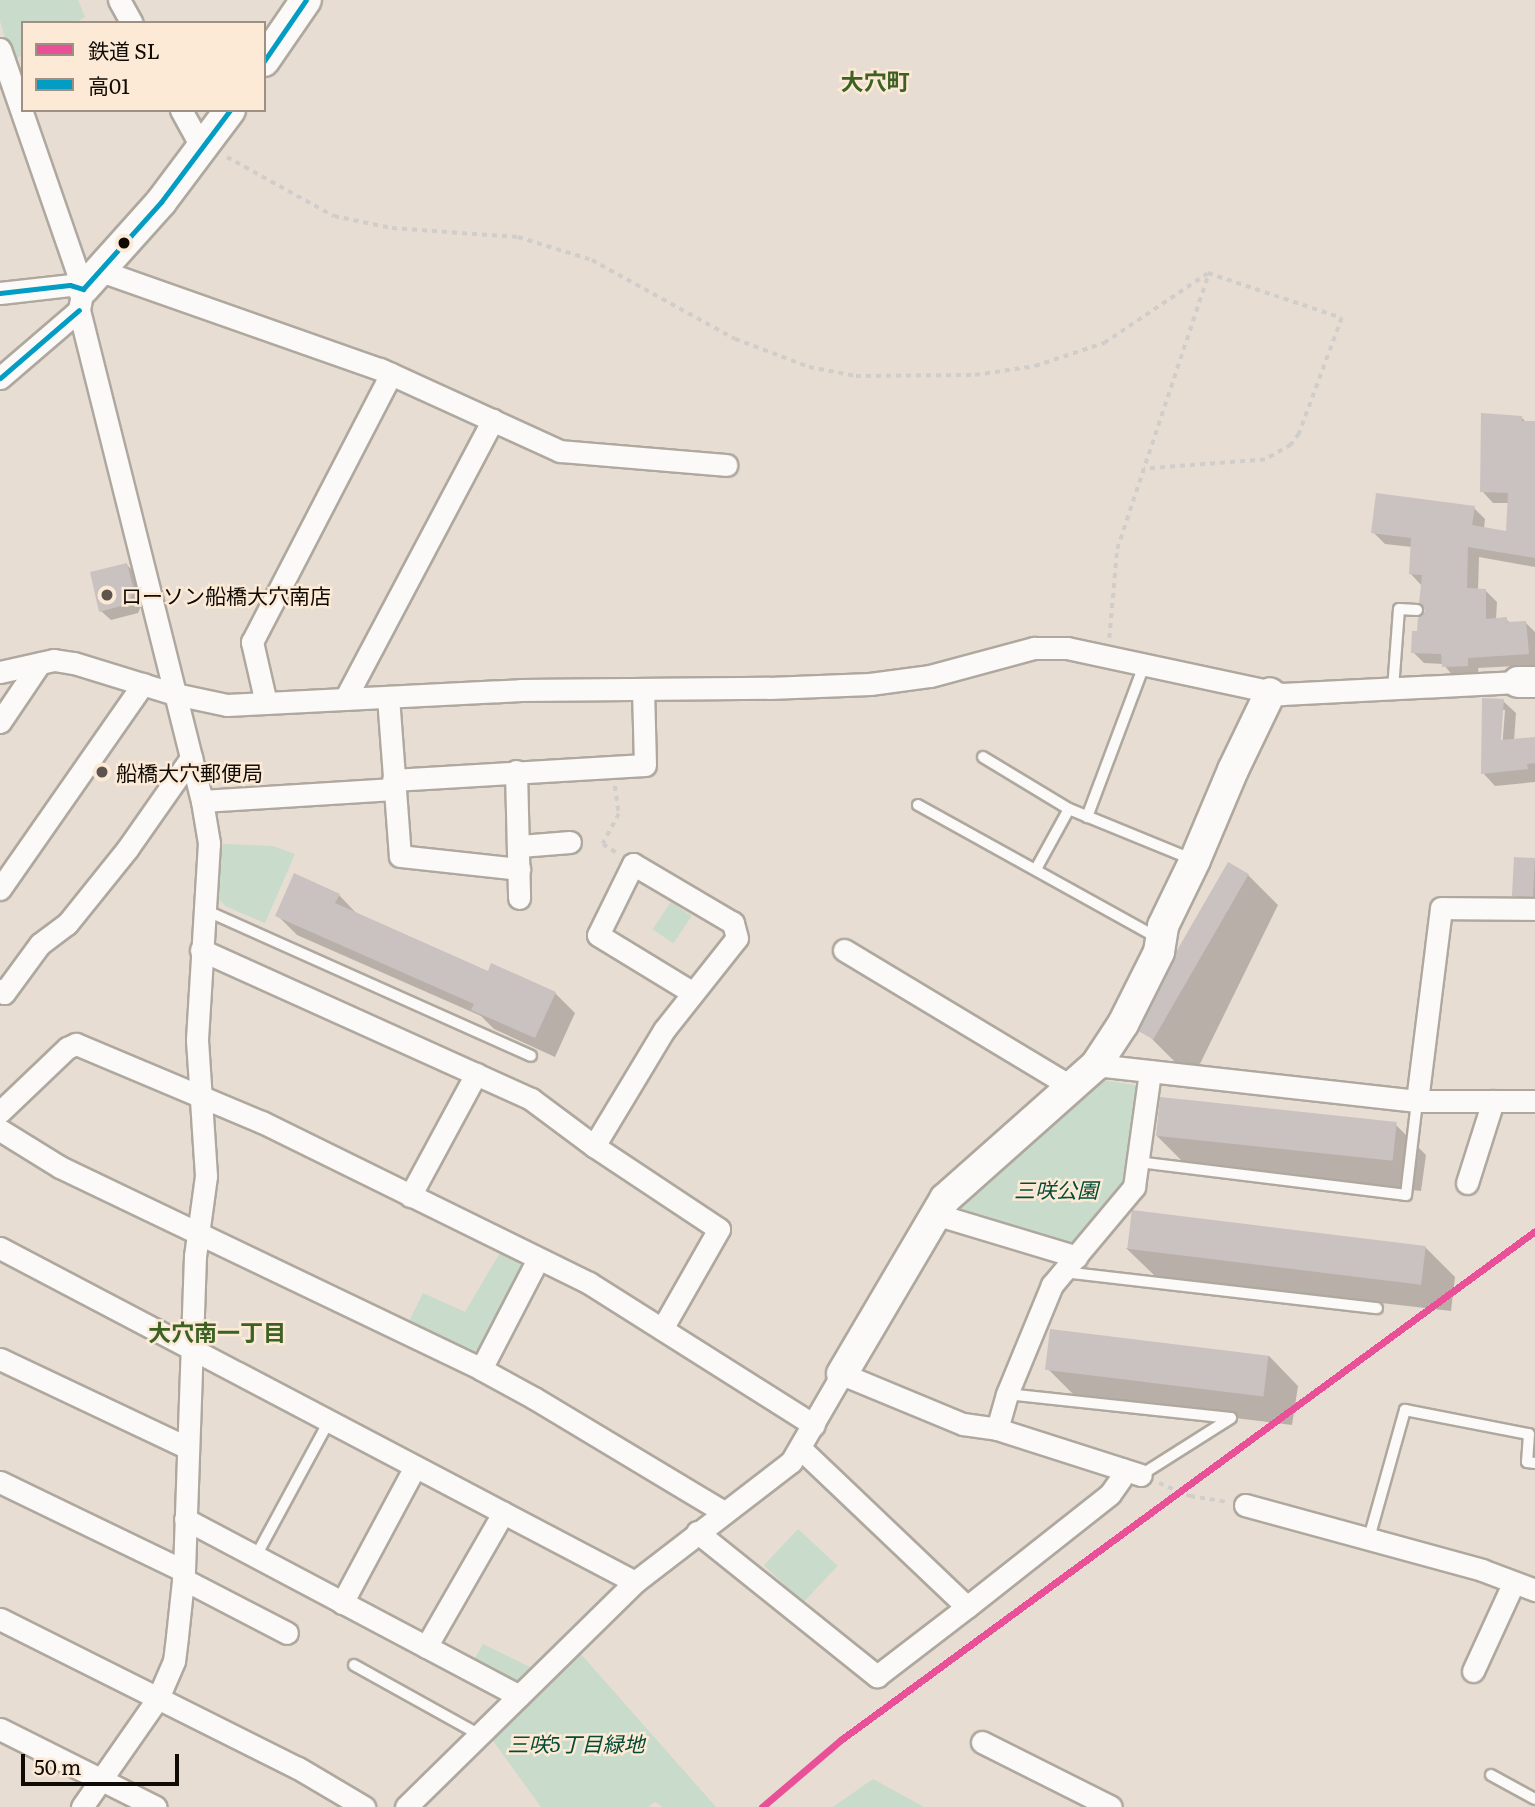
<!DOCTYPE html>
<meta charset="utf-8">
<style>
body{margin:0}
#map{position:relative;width:1535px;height:1807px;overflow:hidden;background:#e7ddd2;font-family:Literata,"Noto Sans JP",serif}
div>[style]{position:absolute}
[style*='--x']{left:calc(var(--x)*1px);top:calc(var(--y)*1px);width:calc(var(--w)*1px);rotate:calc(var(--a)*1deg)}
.green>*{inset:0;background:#c9dbcb;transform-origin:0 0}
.shadow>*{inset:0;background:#0003}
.building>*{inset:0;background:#cac2c0;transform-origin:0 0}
.path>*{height:3.5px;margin-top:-1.75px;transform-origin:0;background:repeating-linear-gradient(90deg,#d0cdca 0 5px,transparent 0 10px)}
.roads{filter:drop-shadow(2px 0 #afa89f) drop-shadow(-2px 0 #afa89f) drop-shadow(0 2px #afa89f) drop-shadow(0 -2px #afa89f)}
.lane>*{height:10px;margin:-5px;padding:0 5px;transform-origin:5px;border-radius:5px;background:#fbfaf8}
.street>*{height:21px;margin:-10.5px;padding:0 10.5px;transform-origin:10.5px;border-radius:10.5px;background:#fbfaf8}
.secondary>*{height:30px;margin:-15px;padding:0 15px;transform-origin:15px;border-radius:15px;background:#fbfaf8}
.bus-1>*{height:5px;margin:-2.5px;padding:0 2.5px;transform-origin:2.5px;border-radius:2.5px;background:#039cc3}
.rail-1>*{height:7px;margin:-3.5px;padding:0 3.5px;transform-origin:3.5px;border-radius:3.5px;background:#e95098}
.dots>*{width:19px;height:19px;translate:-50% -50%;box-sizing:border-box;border:4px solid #fcead7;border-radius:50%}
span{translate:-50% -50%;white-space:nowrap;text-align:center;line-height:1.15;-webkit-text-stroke:5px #fcead7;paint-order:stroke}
.poi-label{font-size:21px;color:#110b05}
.left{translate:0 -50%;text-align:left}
.park-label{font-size:21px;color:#024c35;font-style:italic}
.neighbourhood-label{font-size:23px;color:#3d6122;font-weight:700}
.legend{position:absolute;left:21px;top:21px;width:245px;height:91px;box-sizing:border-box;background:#fcead7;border:2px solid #9e9183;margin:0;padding:9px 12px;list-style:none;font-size:21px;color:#110b05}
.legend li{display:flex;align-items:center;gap:14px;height:35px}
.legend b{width:35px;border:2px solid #9e9183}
.scale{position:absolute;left:21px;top:1754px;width:158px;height:32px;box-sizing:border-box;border:4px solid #110b05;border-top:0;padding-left:9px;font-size:21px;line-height:24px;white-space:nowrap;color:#110b05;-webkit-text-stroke:5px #fcead7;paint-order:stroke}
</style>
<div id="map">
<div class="green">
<div style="clip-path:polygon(0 0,78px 0,85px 17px,75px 23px,23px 23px,23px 55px,12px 61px,0 21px)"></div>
<div style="clip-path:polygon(223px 844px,273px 846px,295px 854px,265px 923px,225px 906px,216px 895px)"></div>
<div style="left:671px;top:902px;width:25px;height:33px;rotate:34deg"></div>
<div style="clip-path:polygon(1102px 1080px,1135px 1085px,1138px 1093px,1129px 1180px,1076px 1250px,963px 1214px,961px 1207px)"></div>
<div style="clip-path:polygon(501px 1251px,521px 1261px,525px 1270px,483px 1355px,474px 1358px,407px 1325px,423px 1293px,465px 1312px)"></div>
<div style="left:798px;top:1529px;width:54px;height:50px;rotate:43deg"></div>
<div style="clip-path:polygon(483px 1644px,532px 1668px,520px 1683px,508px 1682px,471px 1665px)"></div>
<div style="clip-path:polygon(579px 1652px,716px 1807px,663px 1807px,655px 1802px,648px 1807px,541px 1807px,491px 1738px)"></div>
<div style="clip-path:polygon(873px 1779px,924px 1807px,833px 1807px)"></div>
</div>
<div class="shadow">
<div style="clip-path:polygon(1522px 418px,1526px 422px,1535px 423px,1535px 567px,1479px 557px,1478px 590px,1485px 590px,1497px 602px,1496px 620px,1506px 619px,1511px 624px,1526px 623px,1535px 632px,1535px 665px,1478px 668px,1479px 677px,1455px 678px,1443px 664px,1424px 663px,1413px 652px,1427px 611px,1422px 586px,1410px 573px,1412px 547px,1385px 544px,1373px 532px,1474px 508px,1485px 519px,1484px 529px,1507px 533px,1509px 503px,1493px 503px,1482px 491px)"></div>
<div style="clip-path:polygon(127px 565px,136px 574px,143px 602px,138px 613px,111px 620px,101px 611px)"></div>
<div style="clip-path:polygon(evenodd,1503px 701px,1516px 713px,1514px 741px,1535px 739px,1535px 782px,1495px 786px,1483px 773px,1503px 701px,1501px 710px,1505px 710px,1502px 749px,1499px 749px,1501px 710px)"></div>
<div style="clip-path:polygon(1535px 859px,1535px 915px,1515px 895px)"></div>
<div style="clip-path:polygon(1229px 864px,1248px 875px,1278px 905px,1195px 1074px,1176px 1063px,1146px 1033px)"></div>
<div style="clip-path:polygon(339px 895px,358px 915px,489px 973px,555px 993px,575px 1013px,555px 1057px,494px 1029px,481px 1016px,297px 935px,277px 915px)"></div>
<div style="clip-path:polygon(1396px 1125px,1426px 1155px,1421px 1191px,1186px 1165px,1156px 1135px)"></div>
<div style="clip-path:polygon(1425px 1247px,1455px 1277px,1451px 1311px,1156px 1277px,1126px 1248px)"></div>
<div style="clip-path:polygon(1269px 1356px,1298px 1386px,1292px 1425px,1078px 1399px,1048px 1369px)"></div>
</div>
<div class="building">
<div style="clip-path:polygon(1481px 413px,1522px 416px,1522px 421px,1535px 421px,1535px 558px,1468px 547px,1467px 588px,1486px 589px,1486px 619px,1507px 617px,1507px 622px,1526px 621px,1529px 654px,1468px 658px,1468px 666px,1442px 667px,1441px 654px,1411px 653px,1412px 631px,1417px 631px,1418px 618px,1425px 611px,1419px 603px,1422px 575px,1409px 574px,1411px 538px,1371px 533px,1376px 493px,1475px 506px,1472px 525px,1506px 531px,1508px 493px,1480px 492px)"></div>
<div style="clip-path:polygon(127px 563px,134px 591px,128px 604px,99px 612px,90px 572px)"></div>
<div style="clip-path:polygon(1482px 698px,1504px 699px,1501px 740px,1535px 737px,1535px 763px,1527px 764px,1528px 769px,1481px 774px)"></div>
<div style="left:1514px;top:857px;width:21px;height:39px;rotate:3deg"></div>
<div style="left:1228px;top:862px;width:24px;height:191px;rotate:30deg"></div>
<div style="clip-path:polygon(294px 873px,340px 894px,335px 903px,488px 971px,491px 963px,556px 992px,535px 1038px,471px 1010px,474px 1004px,275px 916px)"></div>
<div style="left:1160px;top:1097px;width:238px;height:39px;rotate:6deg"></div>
<div style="left:1132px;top:1210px;width:296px;height:39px;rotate:7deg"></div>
<div style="left:1050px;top:1329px;width:220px;height:41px;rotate:7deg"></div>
</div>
<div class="path">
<div style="--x:227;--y:157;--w:122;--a:28.9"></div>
<div style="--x:334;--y:216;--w:59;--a:11.7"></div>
<div style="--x:392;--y:228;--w:126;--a:4.1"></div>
<div style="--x:518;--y:237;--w:77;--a:17.3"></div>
<div style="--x:592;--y:260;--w:163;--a:28.9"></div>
<div style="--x:735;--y:339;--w:79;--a:20.7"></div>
<div style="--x:809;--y:367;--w:48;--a:10.8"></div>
<div style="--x:856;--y:376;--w:119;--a:-0.5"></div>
<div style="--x:975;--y:375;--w:61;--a:-8.5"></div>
<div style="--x:1035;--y:366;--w:73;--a:-18.4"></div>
<div style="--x:1104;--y:343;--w:125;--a:-33.9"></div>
<div style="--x:1208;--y:273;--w:141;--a:18.6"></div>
<div style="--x:1342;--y:318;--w:124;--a:110.3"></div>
<div style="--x:1299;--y:434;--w:14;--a:126"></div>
<div style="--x:1291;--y:445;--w:30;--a:150"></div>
<div style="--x:1265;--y:460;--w:121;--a:175.7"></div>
<div style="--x:1109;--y:638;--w:89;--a:-84.9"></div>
<div style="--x:1117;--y:549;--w:289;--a:-71.6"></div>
<div style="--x:615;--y:786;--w:28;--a:82"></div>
<div style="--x:619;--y:814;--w:34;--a:118"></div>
<div style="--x:603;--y:844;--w:17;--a:33"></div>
<div style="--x:1159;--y:1483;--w:34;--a:23"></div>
<div style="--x:1190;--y:1496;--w:36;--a:9"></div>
</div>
<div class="roads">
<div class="lane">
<div style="--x:1393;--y:689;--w:80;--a:-85.7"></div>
<div style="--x:1399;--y:609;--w:18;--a:3"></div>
<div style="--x:983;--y:757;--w:100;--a:31.2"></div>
<div style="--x:1069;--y:809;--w:135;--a:22.2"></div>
<div style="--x:918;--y:805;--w:274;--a:29"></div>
<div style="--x:1087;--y:817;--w:162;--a:-69.4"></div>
<div style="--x:1036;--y:869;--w:68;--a:-61.2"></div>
<div style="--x:205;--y:910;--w:357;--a:24.1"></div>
<div style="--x:1138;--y:1162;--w:270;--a:7"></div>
<div style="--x:1406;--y:1195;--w:95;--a:-83.3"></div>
<div style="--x:1064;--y:1272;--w:315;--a:6.6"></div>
<div style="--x:1007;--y:1394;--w:225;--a:6.1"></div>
<div style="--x:1231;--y:1418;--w:107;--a:147.7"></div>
<div style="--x:1369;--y:1538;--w:133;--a:-74.3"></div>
<div style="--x:1405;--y:1410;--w:126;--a:11"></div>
<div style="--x:1529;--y:1434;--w:28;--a:94"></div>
<div style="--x:1527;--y:1462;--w:8;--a:7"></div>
<div style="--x:256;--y:1556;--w:153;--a:-61.6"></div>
<div style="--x:354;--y:1665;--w:142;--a:29.1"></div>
<div style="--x:1491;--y:1775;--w:50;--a:28.6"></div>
</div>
<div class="street">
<div style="--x:119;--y:0;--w:26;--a:61"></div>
<div style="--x:0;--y:49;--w:254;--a:70.9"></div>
<div style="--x:83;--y:289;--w:21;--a:101"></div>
<div style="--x:79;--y:310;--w:506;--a:75.94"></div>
<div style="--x:202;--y:801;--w:43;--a:80.5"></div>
<div style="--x:209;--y:843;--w:197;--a:93.5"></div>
<div style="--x:197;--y:1040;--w:136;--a:86.2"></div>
<div style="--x:206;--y:1176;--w:81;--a:97.8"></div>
<div style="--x:195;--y:1256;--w:315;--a:92"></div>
<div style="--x:184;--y:1571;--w:66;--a:96.1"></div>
<div style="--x:177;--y:1637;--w:24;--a:97"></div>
<div style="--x:174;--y:1661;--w:40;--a:113.4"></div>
<div style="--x:158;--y:1698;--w:133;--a:124.9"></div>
<div style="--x:181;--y:110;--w:31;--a:61"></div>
<div style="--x:196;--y:137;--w:13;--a:42"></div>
<div style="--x:101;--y:271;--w:296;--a:19.4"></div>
<div style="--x:380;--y:369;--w:198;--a:24.5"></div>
<div style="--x:560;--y:451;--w:167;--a:4.8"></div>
<div style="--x:0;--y:293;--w:70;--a:-6.5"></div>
<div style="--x:70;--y:285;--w:14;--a:17"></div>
<div style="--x:0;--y:378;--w:104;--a:-40.7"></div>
<div style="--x:0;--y:672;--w:55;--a:-12.5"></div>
<div style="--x:54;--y:660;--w:20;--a:9"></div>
<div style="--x:74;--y:663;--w:106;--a:17.1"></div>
<div style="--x:175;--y:694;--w:53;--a:11.9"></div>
<div style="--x:227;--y:705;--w:294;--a:-2.9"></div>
<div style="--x:521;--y:690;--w:248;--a:-0.5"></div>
<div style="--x:769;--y:688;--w:101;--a:-2.3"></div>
<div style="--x:870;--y:684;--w:61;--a:-7.6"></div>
<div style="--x:930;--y:676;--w:108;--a:-15.1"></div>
<div style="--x:1034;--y:648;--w:33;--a:0"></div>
<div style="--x:1067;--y:648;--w:220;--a:12.1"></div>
<div style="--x:1282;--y:694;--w:236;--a:-2.9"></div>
<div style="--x:388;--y:697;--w:159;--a:85.7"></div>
<div style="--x:400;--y:856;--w:120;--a:6.2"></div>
<div style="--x:345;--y:699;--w:316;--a:-62.1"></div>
<div style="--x:266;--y:703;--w:63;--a:-102.9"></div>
<div style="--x:252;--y:642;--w:302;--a:-62.6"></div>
<div style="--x:0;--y:722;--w:71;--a:-55.9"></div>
<div style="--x:516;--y:771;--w:127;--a:88.6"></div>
<div style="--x:393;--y:780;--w:252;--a:-3.4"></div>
<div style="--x:645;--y:765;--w:75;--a:-91.5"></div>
<div style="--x:202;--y:801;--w:192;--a:-3.6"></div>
<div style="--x:520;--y:846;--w:50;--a:-4.6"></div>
<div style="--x:0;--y:889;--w:250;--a:-55.1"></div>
<div style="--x:201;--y:950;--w:362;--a:24.3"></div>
<div style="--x:531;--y:1099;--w:79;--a:36.7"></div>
<div style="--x:594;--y:1146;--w:150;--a:33.6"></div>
<div style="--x:719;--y:1229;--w:115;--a:119.7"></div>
<div style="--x:844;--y:950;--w:266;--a:31"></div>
<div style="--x:0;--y:990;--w:5;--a:37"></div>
<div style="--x:4;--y:993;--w:61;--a:-53.7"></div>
<div style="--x:40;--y:944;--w:34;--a:-37"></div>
<div style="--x:67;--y:924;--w:97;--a:-51.2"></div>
<div style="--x:128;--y:848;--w:110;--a:-55"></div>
<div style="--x:1096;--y:1065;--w:323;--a:6.4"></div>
<div style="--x:1417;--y:1101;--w:118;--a:0"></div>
<div style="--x:1417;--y:1101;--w:194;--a:-82.9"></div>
<div style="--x:1441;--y:908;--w:94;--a:0.6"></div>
<div style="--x:0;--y:1112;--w:93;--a:-43.7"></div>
<div style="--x:67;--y:1048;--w:10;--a:-24"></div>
<div style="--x:76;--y:1044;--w:202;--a:22.8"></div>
<div style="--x:262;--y:1122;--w:364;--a:26.2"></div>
<div style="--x:589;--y:1283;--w:266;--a:32.3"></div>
<div style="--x:0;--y:1130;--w:70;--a:31.7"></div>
<div style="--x:60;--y:1167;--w:467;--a:25.6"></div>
<div style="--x:481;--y:1369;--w:60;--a:28.7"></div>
<div style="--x:534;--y:1398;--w:222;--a:31"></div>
<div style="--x:594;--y:1146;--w:135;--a:-58.9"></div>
<div style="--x:664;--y:1030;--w:117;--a:-51.6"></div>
<div style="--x:737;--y:938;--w:16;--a:-105"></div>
<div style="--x:733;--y:923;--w:116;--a:-149.5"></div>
<div style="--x:633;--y:864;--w:79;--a:116.2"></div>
<div style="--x:598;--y:935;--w:111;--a:31.4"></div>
<div style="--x:1467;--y:1183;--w:86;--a:-72.4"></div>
<div style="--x:410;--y:1196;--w:139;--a:-61.6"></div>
<div style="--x:935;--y:1214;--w:148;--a:16.8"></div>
<div style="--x:0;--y:1248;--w:717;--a:27.74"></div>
<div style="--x:0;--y:1359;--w:208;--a:25.3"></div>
<div style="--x:481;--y:1369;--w:124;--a:-62.6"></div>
<div style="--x:997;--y:1429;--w:36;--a:-74"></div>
<div style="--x:1007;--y:1394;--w:118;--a:-67.6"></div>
<div style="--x:1052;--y:1285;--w:128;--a:-50.1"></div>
<div style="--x:1134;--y:1187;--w:117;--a:-82.1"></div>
<div style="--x:0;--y:1482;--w:204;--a:25.8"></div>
<div style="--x:1245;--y:1505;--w:246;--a:15.3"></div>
<div style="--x:1482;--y:1570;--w:57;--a:20.7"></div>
<div style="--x:185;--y:1519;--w:378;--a:27.9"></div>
<div style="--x:697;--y:1532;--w:231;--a:38.7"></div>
<div style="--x:877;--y:1676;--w:113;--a:-37.5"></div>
<div style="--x:967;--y:1607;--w:229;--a:-136.4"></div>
<div style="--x:183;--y:1579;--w:117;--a:27.4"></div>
<div style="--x:342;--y:1603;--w:154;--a:-61.8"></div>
<div style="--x:967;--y:1607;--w:182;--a:-38.3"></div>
<div style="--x:1110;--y:1494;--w:19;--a:-55"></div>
<div style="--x:1121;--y:1478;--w:9;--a:-84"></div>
<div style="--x:0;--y:1619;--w:333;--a:26.6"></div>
<div style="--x:298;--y:1768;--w:77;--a:30.6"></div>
<div style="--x:426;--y:1647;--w:155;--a:-60.1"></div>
<div style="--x:1473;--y:1671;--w:96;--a:-65.3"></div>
<div style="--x:0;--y:1729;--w:174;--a:26.6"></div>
<div style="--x:982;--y:1742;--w:144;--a:26.7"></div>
<div style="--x:406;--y:1807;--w:321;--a:-44.5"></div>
<div style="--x:635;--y:1582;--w:197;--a:-37.6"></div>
<div style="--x:791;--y:1462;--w:102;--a:-59.9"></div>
<div style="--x:842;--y:1374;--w:131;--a:22.5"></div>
<div style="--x:963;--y:1424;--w:34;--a:8"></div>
<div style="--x:997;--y:1429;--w:151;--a:17.7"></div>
</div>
<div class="secondary">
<div style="--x:264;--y:61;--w:74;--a:-55.5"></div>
<div style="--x:83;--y:289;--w:117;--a:-48.1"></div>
<div style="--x:161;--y:202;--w:115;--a:-53.1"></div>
<div style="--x:1518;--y:682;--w:17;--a:0"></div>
<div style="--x:842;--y:1374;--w:203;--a:-59.5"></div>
<div style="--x:945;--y:1199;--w:202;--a:-41.6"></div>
<div style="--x:1096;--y:1065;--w:49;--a:-56.6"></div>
<div style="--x:1123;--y:1024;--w:80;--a:-63.4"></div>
<div style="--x:1159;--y:952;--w:26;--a:-81"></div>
<div style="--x:1163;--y:926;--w:73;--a:-64.1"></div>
<div style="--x:1195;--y:860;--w:98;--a:-67.1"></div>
<div style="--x:1233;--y:770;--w:85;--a:-64.3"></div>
</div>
</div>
<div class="bus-1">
<div style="--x:264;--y:61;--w:74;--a:-55.5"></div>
<div style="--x:0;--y:293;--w:70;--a:-6.5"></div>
<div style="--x:70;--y:285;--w:14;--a:17"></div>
<div style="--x:83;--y:289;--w:117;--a:-48.1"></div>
<div style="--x:161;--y:202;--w:115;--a:-53.1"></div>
<div style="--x:0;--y:378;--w:104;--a:-40.7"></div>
</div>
<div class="rail-1">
<div style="--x:762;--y:1807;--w:105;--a:-40.4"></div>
<div style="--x:842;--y:1739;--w:859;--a:-36.24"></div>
</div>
<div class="dots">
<div style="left:124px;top:243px;background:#110b05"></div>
<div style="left:107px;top:595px;background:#5c544d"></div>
<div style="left:102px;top:772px;background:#5c544d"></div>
</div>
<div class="poi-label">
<span class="left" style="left:121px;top:595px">ローソン船橋大穴南店</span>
<span class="left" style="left:116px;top:772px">船橋大穴郵便局</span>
</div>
<div class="park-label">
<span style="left:1056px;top:1189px">三咲公園</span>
<span style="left:576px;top:1743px">三咲5丁目緑地</span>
</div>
<div class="neighbourhood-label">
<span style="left:875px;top:80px">大穴町</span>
<span style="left:217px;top:1331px">大穴南一丁目</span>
</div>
<ul class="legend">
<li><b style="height:9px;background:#e95098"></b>鉄道 SL</li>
<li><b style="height:9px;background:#039cc3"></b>高01</li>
</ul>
<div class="scale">50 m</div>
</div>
